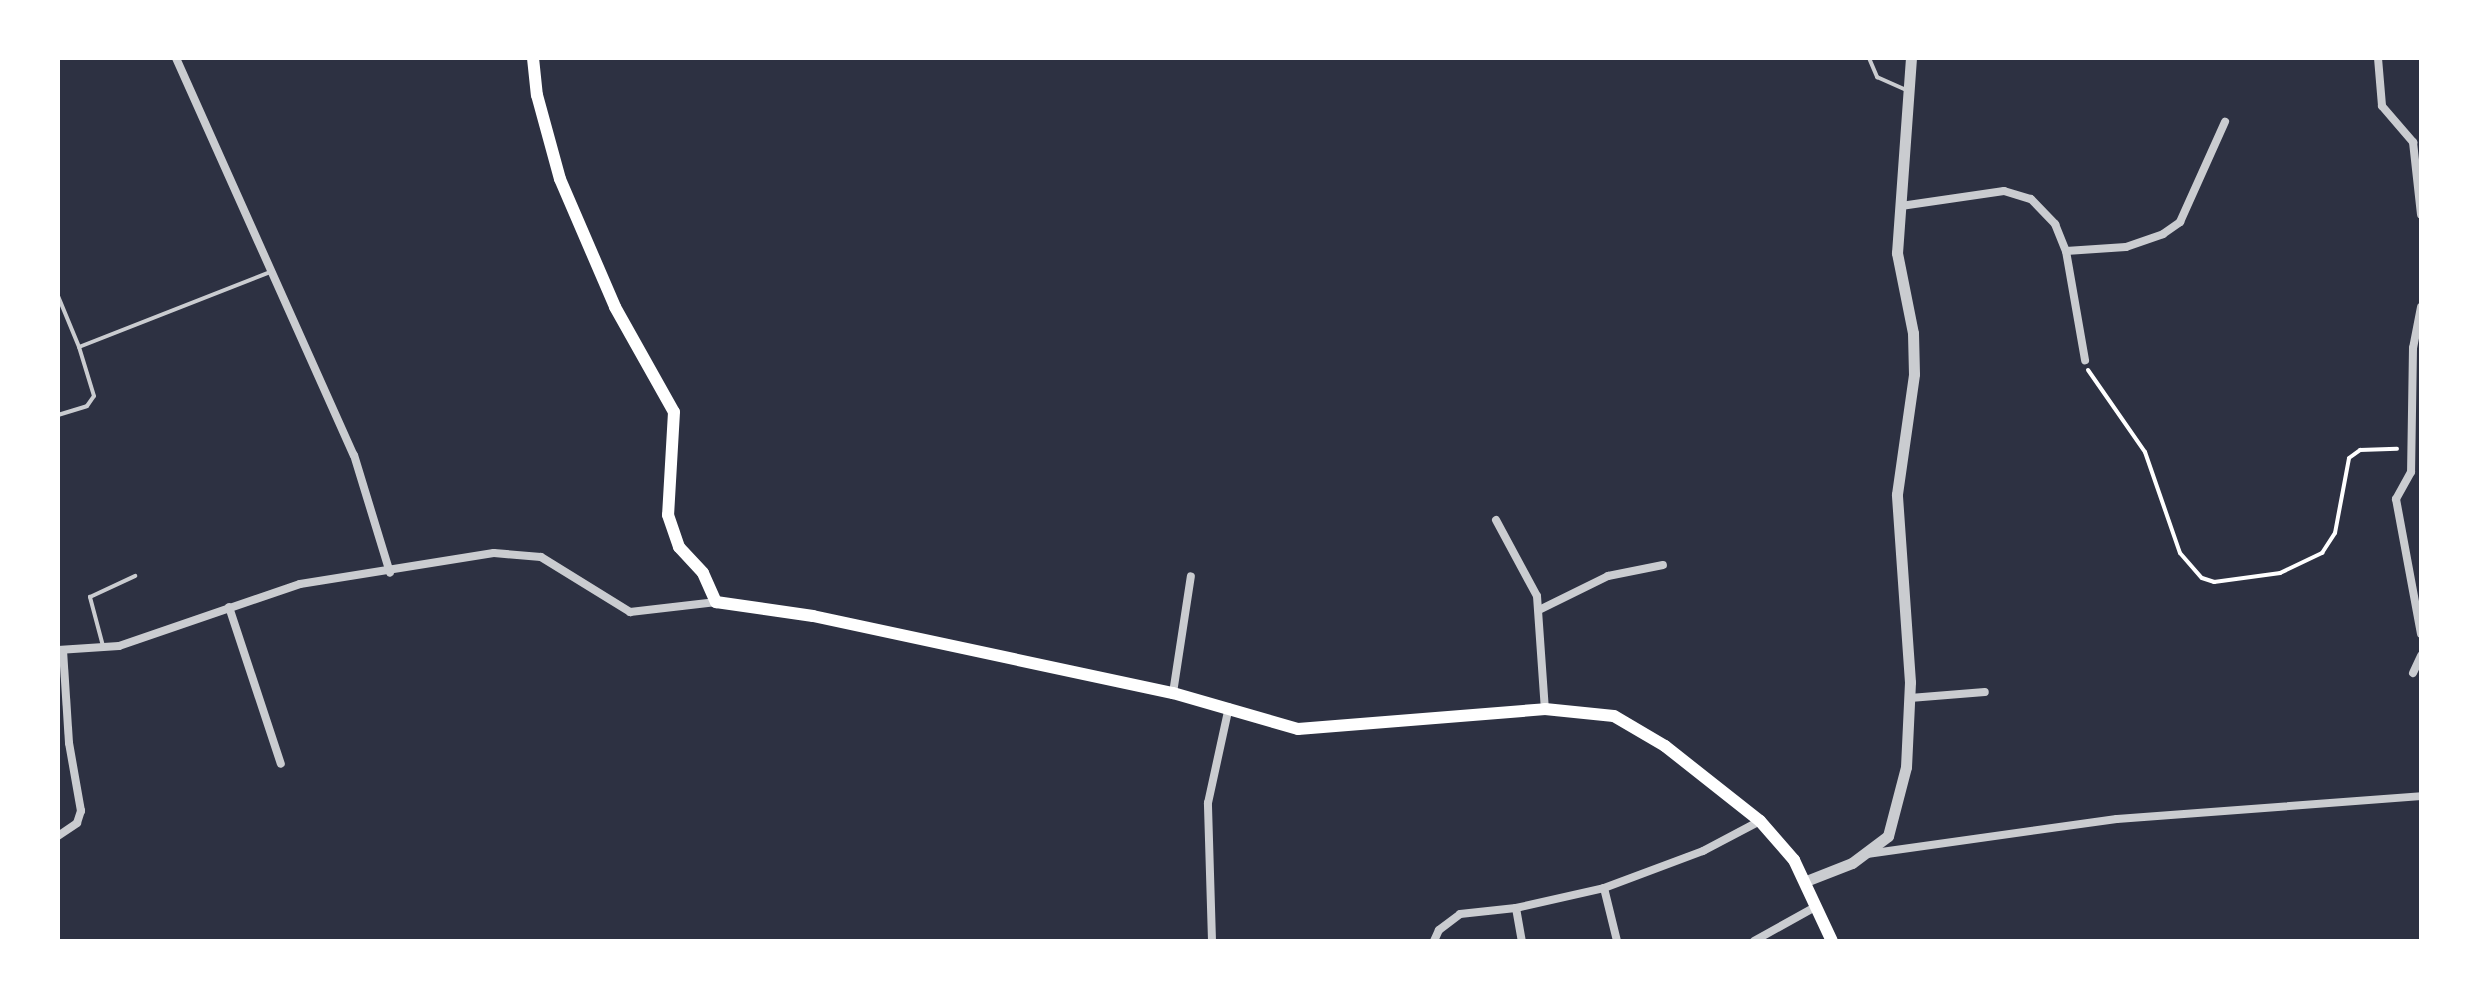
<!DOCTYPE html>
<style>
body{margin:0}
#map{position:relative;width:2479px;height:999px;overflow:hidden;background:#2d3142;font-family:"Open Sans",sans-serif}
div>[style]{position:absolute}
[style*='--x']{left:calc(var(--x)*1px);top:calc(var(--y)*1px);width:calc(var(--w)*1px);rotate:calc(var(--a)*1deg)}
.path>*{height:4px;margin:-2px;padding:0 2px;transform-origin:2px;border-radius:2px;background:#fff}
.service>*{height:4px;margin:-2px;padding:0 2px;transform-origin:2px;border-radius:2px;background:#caccd0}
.minor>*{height:8px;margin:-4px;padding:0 4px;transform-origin:4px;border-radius:4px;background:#caccd0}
.tertiary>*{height:11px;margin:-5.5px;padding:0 5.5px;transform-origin:5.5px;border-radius:5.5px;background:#caccd0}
.secondary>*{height:12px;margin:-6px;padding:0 6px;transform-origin:6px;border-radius:6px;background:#fff}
span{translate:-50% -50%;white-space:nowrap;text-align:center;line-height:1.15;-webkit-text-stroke:6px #fff;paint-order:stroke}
.frame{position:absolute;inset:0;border:60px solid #fff;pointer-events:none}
</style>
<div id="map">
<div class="path">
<div style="--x:2088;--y:370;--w:100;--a:55.2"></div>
<div style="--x:2145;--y:452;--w:107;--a:70.9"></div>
<div style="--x:2180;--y:553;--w:33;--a:49"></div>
<div style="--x:2202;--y:578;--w:13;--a:18"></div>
<div style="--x:2214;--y:582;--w:67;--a:-7.8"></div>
<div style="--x:2280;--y:573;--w:47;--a:-25.5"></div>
<div style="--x:2322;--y:553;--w:24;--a:-57"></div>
<div style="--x:2335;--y:533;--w:76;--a:-79.4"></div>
<div style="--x:2349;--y:458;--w:14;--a:-36"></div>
<div style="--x:2360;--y:450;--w:37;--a:-2"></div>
</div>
<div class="service">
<div style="--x:1869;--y:58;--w:21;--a:67"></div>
<div style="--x:1877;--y:77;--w:32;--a:24"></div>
<div style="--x:58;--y:296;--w:55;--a:67.6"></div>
<div style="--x:79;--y:347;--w:203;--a:-21.4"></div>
<div style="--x:58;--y:415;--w:30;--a:-17"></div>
<div style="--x:87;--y:406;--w:12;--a:-55"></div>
<div style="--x:94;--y:396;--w:51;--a:-107"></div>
<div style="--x:103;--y:646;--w:51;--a:-104.9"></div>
<div style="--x:90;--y:597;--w:50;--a:-25"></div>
</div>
<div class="minor">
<div style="--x:176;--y:58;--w:435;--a:65.9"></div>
<div style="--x:354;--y:455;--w:123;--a:73"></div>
<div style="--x:2378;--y:58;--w:48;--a:85.2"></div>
<div style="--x:2382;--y:106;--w:48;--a:49.3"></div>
<div style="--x:2413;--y:142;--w:73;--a:83.7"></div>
<div style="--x:1901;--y:206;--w:104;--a:-8.3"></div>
<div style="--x:2004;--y:191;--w:28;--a:17"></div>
<div style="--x:2031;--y:199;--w:35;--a:46"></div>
<div style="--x:2055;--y:224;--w:29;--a:68"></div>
<div style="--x:2066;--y:251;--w:111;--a:80.1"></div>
<div style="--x:2066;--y:251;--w:60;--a:-3.8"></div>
<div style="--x:2126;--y:247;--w:39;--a:-19"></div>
<div style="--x:2163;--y:234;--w:21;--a:-35"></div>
<div style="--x:2180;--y:222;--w:110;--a:-65.8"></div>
<div style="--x:2421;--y:307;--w:42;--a:101"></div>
<div style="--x:2413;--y:348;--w:124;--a:90.9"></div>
<div style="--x:2411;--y:472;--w:31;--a:119"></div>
<div style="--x:2396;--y:499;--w:137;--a:79.5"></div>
<div style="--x:1496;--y:520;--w:86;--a:61.7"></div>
<div style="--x:1537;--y:596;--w:113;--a:86"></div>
<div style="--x:229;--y:607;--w:165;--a:71.7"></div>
<div style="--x:1539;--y:610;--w:77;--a:-26.2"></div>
<div style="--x:1608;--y:576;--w:56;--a:-11.3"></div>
<div style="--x:58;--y:650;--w:61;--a:-3.8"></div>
<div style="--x:119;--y:646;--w:191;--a:-18.9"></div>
<div style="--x:300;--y:584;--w:196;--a:-9.1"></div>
<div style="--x:494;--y:553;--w:47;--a:4.9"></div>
<div style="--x:541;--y:557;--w:105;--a:31.7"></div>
<div style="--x:630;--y:612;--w:87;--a:-6.6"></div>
<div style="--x:2413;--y:673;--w:19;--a:-65"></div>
<div style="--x:1173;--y:693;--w:118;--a:-81.3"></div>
<div style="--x:1910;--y:698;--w:75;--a:-4.6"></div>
<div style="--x:58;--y:836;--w:23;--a:-34"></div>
<div style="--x:77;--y:823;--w:13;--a:-72"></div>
<div style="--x:81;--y:811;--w:69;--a:-100"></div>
<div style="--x:69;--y:743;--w:93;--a:-93.7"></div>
<div style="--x:1867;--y:854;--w:252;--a:-8"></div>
<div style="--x:2117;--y:819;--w:305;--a:-4.3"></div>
<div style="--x:1604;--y:888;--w:55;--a:76.2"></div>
<div style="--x:1516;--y:908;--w:34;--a:80"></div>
<div style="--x:1212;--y:941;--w:138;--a:-91.7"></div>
<div style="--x:1208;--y:803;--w:98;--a:-77.7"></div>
<div style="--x:1434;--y:941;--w:12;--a:-66"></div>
<div style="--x:1439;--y:930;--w:26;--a:-37"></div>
<div style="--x:1460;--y:914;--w:56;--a:-6.1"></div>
<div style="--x:1516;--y:908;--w:90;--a:-12.8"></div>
<div style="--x:1604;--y:888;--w:106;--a:-20.5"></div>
<div style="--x:1703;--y:851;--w:64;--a:-27.8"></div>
<div style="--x:1754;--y:941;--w:72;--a:-29.1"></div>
</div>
<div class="tertiary">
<div style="--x:1806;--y:881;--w:49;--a:-21.4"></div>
<div style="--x:1852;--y:863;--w:45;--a:-36.9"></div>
<div style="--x:1888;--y:836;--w:71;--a:-75.4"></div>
<div style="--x:1906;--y:767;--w:85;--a:-87.3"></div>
<div style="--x:1910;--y:682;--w:188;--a:-94"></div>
<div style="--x:1897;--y:494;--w:121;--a:-81.9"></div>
<div style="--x:1914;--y:374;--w:41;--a:-91.4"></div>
<div style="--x:1913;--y:333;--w:82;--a:-101.3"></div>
<div style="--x:1897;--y:253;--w:196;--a:-85.9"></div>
</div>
<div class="secondary">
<div style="--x:533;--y:58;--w:37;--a:84"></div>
<div style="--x:537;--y:95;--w:87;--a:74.7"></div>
<div style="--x:560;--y:179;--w:139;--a:66.7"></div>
<div style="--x:615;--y:307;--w:120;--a:60.7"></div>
<div style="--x:674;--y:412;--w:103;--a:93.3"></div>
<div style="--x:668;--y:515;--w:34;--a:71"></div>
<div style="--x:679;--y:547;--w:35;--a:47"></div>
<div style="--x:703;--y:573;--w:32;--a:66"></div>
<div style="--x:716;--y:602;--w:98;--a:8.2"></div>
<div style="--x:813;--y:616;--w:368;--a:12.1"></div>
<div style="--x:1173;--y:693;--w:130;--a:16.1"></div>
<div style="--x:1298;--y:729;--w:248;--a:-4.6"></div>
<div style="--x:1545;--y:709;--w:69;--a:5.8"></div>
<div style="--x:1614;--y:716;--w:59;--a:30.5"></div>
<div style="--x:1665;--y:746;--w:121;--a:38.3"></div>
<div style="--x:1760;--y:821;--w:52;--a:48.9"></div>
<div style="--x:1794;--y:860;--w:89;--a:64.9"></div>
</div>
<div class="frame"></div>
</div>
